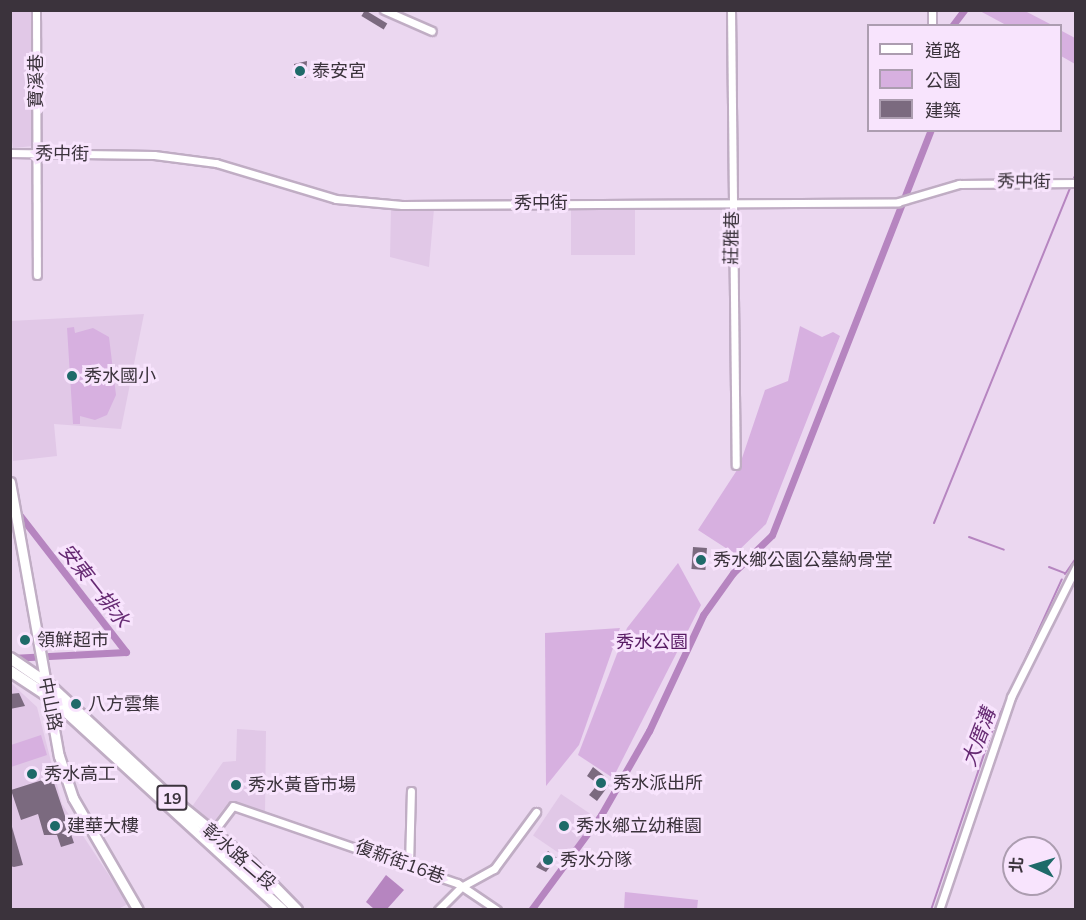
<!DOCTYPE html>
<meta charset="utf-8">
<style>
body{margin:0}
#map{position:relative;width:1086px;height:920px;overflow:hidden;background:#ebd7f0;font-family:Mulish,"Noto Sans TC",sans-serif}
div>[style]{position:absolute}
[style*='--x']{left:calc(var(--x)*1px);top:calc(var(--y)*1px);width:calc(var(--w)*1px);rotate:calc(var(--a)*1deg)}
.built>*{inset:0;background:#e1c8e7;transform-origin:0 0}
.green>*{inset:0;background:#d7b0e0}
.water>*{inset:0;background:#b685c0}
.stream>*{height:2px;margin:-1px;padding:0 1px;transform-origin:1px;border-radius:1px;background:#b685c0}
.canal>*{height:7px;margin:-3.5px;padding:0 3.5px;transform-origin:3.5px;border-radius:3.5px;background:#b685c0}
.building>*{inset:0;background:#7b6a7f;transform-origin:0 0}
.roads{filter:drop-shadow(2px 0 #c0adc4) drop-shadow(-2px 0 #c0adc4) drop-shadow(0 2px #c0adc4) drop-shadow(0 -2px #c0adc4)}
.street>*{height:7px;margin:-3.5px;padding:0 3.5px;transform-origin:3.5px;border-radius:3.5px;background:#fff}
.secondary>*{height:9px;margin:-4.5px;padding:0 4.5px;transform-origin:4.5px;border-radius:4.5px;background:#fff}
.primary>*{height:10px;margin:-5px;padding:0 5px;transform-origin:5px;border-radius:5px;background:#fff}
.dots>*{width:16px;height:16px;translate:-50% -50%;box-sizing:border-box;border:3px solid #f8e4fd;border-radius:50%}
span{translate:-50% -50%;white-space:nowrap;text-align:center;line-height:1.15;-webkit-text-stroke:6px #f8e4fd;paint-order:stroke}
.shield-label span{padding:2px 4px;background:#f8e4fd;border:2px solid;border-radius:4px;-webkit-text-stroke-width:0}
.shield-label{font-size:16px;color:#3b333c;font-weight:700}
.poi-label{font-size:18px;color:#3b333c}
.left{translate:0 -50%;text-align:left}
.street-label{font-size:18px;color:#3b333c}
.park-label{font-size:18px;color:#571b63}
.water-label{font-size:20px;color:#662a73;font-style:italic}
.frame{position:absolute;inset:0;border:12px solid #3b333c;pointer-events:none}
.legend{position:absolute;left:867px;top:24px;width:195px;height:108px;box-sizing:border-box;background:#f8e4fd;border:2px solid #ac9db0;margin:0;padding:8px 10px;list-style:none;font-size:18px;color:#3b333c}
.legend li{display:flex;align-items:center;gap:12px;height:30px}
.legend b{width:30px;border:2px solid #ac9db0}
.north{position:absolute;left:1002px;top:836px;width:60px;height:60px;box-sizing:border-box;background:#f8e4fd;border:2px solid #ac9db0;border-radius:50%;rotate:274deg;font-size:16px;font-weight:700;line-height:24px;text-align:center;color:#3b333c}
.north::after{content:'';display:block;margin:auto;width:21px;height:27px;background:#1e6a69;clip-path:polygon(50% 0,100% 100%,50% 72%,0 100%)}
</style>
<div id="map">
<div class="built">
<div style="clip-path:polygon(10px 11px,31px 11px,33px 146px,13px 148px,11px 133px)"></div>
<div style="left:635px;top:206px;width:49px;height:64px;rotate:90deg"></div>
<div style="clip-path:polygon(391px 208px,434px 209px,429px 267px,390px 257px)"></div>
<div style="clip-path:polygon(144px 314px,121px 429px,54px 424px,57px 456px,13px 461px,10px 321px)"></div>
<div style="clip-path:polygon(10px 682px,37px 707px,62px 804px,128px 904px,118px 909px,11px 909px)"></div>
<div style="clip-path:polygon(237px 729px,266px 731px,265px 816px,224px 808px,209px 829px,189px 811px,223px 762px,236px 761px)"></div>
<div style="left:561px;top:794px;width:41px;height:50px;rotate:34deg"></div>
</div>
<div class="green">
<div style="clip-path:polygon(980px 11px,1025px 11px,1052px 25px,1006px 25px)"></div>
<div style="clip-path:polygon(1060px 30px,1075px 38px,1075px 64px,1061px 56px)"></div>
<div style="clip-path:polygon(800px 326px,822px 337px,833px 332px,840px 336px,766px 524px,735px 554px,698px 530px,739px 467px,765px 390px,788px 381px)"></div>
<div style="clip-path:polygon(74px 327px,75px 333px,93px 328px,109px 337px,116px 395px,107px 415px,95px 420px,80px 416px,80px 424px,73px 424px,67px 328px)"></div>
<div style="clip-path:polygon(678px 563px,701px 605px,613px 778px,578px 755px,627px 628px)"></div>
<div style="clip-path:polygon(620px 628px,579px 745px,546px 786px,545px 633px)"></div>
<div style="clip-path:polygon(41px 735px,47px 755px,11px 767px,11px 745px)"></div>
<div style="clip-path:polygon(625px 892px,698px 900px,697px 909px,624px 909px)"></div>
</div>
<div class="water">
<div style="clip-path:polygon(386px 875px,404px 890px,387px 909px,374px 909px,366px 902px)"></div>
</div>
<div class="stream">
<div style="--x:1074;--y:178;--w:4;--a:-63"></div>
<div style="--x:934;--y:523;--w:362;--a:-67.9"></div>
<div style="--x:969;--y:537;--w:37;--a:20"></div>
<div style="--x:1049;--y:567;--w:17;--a:21"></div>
<div style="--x:1065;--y:574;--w:19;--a:-55"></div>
<div style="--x:931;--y:910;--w:186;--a:-71.2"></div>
<div style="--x:991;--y:734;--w:170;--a:-65.4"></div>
</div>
<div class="canal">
<div style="--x:952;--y:26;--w:20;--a:-53"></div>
<div style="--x:11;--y:658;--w:115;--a:-3"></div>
<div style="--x:126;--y:652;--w:180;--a:-127.8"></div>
<div style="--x:531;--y:910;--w:118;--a:-53.6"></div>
<div style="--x:601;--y:815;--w:97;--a:-60.3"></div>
<div style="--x:649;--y:731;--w:128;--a:-65"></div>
<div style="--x:703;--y:615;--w:52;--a:-54.5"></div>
<div style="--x:733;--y:573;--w:54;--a:-44.3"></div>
<div style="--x:772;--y:535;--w:435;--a:-68.6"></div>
</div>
<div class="building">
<div style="left:365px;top:10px;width:26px;height:7px;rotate:31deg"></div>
<div style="clip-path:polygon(307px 61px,306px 78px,294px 78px,294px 64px)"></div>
<div style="left:693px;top:547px;width:14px;height:22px;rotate:4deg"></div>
<div style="clip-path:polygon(19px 693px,25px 706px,10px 709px,10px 694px)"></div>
<div style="clip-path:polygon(593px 767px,607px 778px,604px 782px,609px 785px,597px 801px,589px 795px,598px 784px,587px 776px)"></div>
<div style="clip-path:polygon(52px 777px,74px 843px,61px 847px,57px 835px,44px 835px,38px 814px,21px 820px,11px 790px)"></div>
<div style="clip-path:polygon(12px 827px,23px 865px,14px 867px,10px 866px)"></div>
<div style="clip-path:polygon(548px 851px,557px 858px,546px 872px,536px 867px)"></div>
</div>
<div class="roads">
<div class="street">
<div style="--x:36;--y:10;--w:265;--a:89.8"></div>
<div style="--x:384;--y:10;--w:52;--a:23.6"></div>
<div style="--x:731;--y:10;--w:455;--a:89.4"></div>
<div style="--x:932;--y:26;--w:16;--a:-90"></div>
<div style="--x:10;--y:153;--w:144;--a:0.8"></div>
<div style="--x:154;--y:155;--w:63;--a:7.4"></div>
<div style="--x:216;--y:163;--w:125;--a:16.7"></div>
<div style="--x:336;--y:199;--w:66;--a:5.2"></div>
<div style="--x:402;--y:205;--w:496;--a:-0.3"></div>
<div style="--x:898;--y:202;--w:64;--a:-16.4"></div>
<div style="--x:959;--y:184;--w:117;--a:-0.5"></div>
<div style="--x:211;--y:835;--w:36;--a:-53"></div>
<div style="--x:233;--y:806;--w:237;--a:19"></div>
<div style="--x:457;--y:883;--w:48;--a:34"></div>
<div style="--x:409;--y:865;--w:74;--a:-88.5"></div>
<div style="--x:438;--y:910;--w:33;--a:-45"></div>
<div style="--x:461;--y:887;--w:38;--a:-29"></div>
<div style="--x:494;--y:869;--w:71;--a:-53.6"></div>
<div style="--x:939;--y:910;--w:225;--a:-71.3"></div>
<div style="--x:1011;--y:697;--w:145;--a:-63.4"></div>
</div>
<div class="secondary">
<div style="--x:10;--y:482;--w:278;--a:79.9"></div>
<div style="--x:59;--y:756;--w:44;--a:71.6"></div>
<div style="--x:73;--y:798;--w:129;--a:59.9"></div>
</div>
<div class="primary">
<div style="--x:10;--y:658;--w:46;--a:34.4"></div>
<div style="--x:48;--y:684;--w:163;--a:43"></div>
<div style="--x:167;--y:795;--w:108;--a:39"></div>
<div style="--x:251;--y:863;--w:66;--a:45.6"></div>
<div style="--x:10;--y:671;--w:49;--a:33.4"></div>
<div style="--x:51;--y:698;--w:314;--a:42.5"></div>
</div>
</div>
<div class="dots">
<div style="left:300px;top:71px;background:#1e6a69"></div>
<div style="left:72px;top:376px;background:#1e6a69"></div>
<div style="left:701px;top:560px;background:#1e6a69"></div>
<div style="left:25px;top:640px;background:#1e6a69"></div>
<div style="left:76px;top:704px;background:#1e6a69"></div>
<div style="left:32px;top:774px;background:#1e6a69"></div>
<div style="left:601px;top:783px;background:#1e6a69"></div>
<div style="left:236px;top:785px;background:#1e6a69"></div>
<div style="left:55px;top:826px;background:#1e6a69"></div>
<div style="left:564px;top:826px;background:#1e6a69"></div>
<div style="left:548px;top:860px;background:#1e6a69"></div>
</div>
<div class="shield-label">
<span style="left:172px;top:798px">19</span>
</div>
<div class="poi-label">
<span class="left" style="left:312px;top:71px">泰安宮</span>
<span class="left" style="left:84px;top:376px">秀水國小</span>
<span class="left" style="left:713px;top:560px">秀水鄉公園公墓納骨堂</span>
<span class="left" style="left:37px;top:640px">領鮮超市</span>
<span class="left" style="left:88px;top:704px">八方雲集</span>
<span class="left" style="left:44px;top:774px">秀水高工</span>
<span class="left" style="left:613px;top:783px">秀水派出所</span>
<span class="left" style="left:248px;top:785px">秀水黃昏市場</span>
<span class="left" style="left:67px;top:826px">建華大樓</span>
<span class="left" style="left:576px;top:826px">秀水鄉立幼稚園</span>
<span class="left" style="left:560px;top:860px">秀水分隊</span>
</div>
<div class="street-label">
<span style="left:36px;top:81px;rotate:-90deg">寶溪巷</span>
<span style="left:62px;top:154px;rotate:1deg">秀中街</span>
<span style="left:1024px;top:182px;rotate:1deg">秀中街</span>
<span style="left:541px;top:203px">秀中街</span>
<span style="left:732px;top:238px;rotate:-89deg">莊雅巷</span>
<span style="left:50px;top:704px;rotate:79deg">中山路</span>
<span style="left:239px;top:857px;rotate:41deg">彰水路二段</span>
<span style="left:400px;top:862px;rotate:20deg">復新街16巷</span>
</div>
<div class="park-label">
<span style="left:652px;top:642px">秀水公園</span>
</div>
<div class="water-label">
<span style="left:95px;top:585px;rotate:52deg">安東一排水</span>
<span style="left:978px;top:737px;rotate:-69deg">大厝溝</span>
</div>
<div class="frame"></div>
<ul class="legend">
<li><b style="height:8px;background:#fff"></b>道路</li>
<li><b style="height:16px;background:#d7b0e0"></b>公園</li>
<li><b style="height:16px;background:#7b6a7f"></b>建築</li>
</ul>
<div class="north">北</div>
</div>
